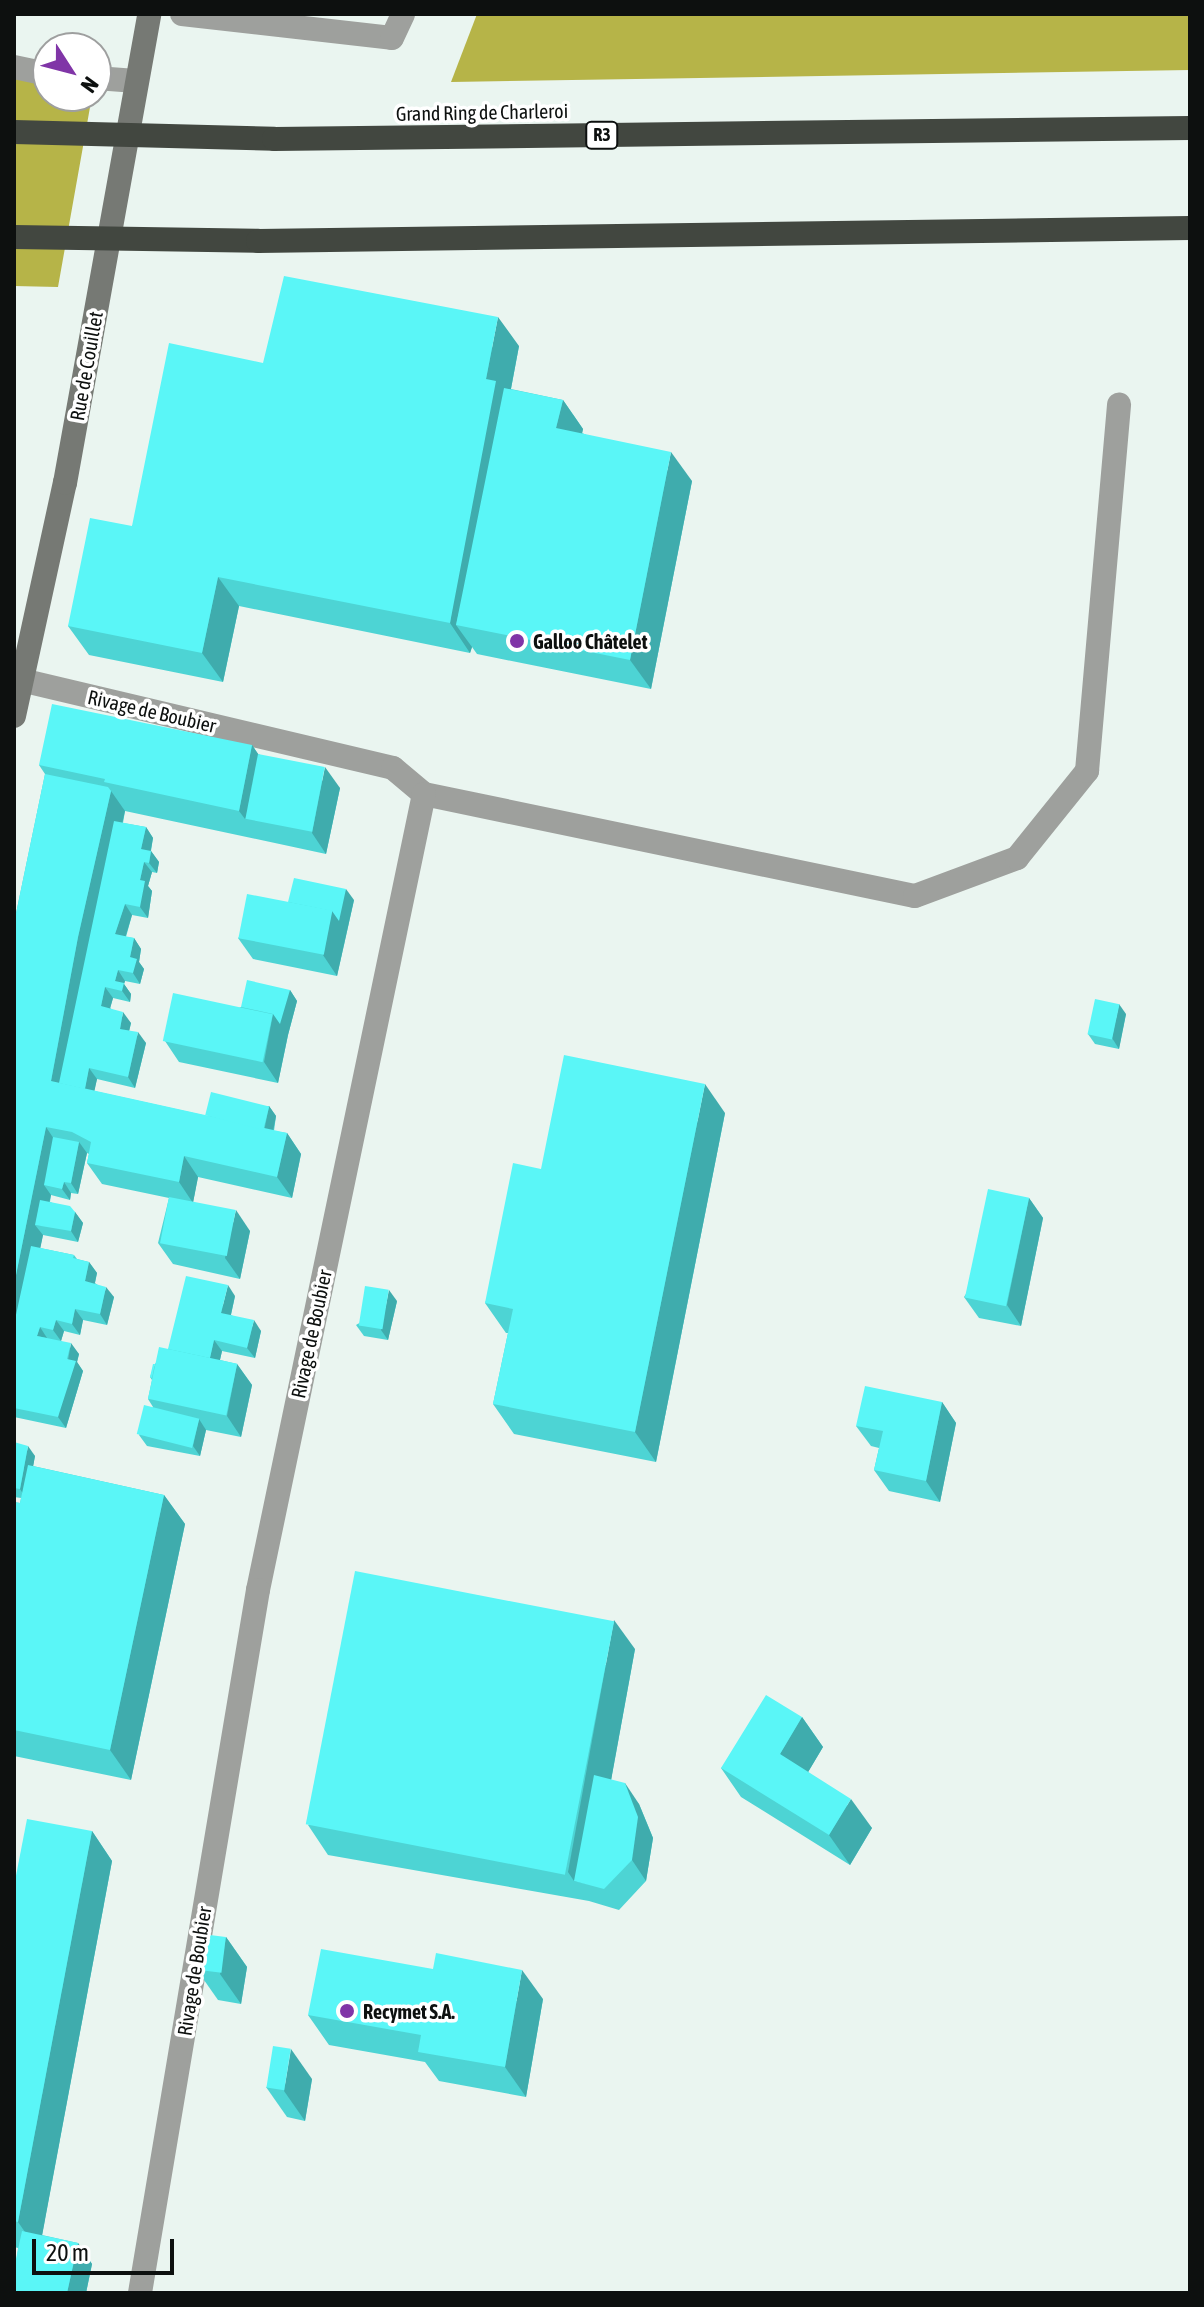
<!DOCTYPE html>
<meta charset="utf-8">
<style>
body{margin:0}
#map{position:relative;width:1204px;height:2307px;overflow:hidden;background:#eaf5f0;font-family:"Asap Condensed",sans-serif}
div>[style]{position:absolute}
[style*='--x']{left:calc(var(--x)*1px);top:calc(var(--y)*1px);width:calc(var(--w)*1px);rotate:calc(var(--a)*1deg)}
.forest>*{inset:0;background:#b6b448}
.lane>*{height:24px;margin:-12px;padding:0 12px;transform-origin:12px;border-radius:12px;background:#9ea09d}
.street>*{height:24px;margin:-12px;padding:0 12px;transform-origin:12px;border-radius:12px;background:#9ea09d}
.secondary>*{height:24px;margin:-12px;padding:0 12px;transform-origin:12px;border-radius:12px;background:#767974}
.highway-bridge>*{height:24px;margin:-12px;padding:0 12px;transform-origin:12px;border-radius:12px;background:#424740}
.wall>*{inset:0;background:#4dd4d4}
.shaded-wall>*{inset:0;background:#3facad}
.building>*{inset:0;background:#5af6f7;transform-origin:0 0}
.dots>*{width:22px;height:22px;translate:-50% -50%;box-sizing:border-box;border:4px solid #fff;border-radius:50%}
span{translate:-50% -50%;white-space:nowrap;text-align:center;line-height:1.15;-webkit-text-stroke:7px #fff;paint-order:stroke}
.shield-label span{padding:2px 6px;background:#fff;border:2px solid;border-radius:6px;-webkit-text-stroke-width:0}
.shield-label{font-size:18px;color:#0d100f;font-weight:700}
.street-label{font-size:20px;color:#0d100f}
.poi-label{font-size:20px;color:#0d100f;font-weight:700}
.left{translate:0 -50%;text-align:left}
.frame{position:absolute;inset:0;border:16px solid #0d100f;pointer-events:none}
.north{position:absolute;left:32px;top:32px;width:80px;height:80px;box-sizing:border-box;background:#fff;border:2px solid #9e9f9f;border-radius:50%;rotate:126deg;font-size:22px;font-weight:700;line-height:32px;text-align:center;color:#0d100f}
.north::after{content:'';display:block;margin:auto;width:28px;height:36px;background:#8035a7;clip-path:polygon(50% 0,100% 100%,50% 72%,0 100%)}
.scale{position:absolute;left:32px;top:2239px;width:142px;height:36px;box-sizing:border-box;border:4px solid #0d100f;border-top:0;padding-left:10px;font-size:24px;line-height:28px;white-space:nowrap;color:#0d100f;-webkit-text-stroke:6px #fff;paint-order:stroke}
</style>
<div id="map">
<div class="forest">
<div style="clip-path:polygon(477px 14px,1190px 14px,1190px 70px,451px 82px)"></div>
<div style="clip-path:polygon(14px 73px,48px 79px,48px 96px,92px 96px,58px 287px,14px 286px)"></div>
</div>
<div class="lane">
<div style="--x:182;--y:14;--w:211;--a:6.5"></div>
<div style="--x:392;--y:38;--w:26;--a:-65"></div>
<div style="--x:14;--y:67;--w:35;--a:12"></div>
<div style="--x:96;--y:78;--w:40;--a:4.3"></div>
<div style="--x:424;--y:794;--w:501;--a:11.74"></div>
<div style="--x:915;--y:896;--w:109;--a:-20.4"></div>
<div style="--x:1017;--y:858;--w:112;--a:-51.2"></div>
<div style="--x:1087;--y:771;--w:368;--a:-85"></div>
</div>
<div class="street">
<div style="--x:21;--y:680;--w:382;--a:13.3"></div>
<div style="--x:393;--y:768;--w:40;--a:40"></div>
<div style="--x:424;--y:794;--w:813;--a:101.78"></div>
<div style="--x:258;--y:1590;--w:713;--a:99.53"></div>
</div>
<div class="secondary">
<div style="--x:14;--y:716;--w:239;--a:-77.7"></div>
<div style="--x:65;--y:483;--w:476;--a:-79.8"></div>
</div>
<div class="highway-bridge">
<div style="--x:14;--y:132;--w:260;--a:1.5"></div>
<div style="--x:274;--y:139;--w:916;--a:-0.69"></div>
<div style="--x:14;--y:237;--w:244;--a:0.9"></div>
<div style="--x:258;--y:241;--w:932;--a:-0.8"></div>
</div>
<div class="wall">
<div style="clip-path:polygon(519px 346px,511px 389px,563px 400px,583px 429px,582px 433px,692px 481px,651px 689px,477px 654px,472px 647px,470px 653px,239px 606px,223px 682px,89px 655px,68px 626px,132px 526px,263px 363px)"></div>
<div style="clip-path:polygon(252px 745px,258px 754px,340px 788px,326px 854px,125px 811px,123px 823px,146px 827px,153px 838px,151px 851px,159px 862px,157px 873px,152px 872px,148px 886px,152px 891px,148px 918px,132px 915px,126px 937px,134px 938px,141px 949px,139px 962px,144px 969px,140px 984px,125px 981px,124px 984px,131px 994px,130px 1002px,113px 998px,110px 1008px,131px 1023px,129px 1031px,146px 1043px,135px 1088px,97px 1079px,94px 1091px,207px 1116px,269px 1106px,276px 1116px,274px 1131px,287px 1133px,301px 1154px,292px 1198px,198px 1177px,193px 1202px,250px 1231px,240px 1279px,173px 1264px,158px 1243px,169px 1198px,102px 1184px,87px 1163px,89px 1154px,87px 1153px,78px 1194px,71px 1193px,70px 1200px,51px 1195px,50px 1202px,75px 1212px,83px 1223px,78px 1242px,43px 1235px,40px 1248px,74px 1255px,77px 1259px,89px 1262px,97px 1273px,95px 1283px,114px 1297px,107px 1325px,83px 1320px,80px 1335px,64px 1331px,61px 1341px,79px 1354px,77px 1362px,83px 1371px,66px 1428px,14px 1417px,14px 923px,45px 774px,39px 765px)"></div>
<div style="clip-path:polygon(354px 900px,337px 976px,253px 959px,238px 938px,288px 902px)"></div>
<div style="clip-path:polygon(290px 990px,297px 1001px,288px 1035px,278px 1083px,179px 1062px,165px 1041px,241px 1007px)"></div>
<div style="clip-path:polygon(1126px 1014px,1119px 1049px,1095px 1044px,1088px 1034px)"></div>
<div style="clip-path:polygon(725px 1113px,656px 1462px,514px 1434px,493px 1404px,508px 1333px,506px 1333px,485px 1303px,541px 1169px)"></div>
<div style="clip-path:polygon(1029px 1198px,1043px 1218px,1021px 1326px,979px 1318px,964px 1297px)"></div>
<div style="clip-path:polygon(235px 1296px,231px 1315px,261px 1331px,255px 1358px,222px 1351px,220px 1360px,237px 1364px,252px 1385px,241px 1437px,206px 1430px,200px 1456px,147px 1446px,139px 1435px,153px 1407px,148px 1399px,152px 1380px,150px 1377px,155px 1364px,168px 1349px)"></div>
<div style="clip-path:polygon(397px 1301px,388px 1340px,364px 1336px,356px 1325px)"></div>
<div style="clip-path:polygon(942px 1402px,956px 1423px,940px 1502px,889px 1491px,874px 1470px,879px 1448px,871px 1446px,856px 1426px)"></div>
<div style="clip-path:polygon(14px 1442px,35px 1456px,33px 1466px,164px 1495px,185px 1524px,131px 1780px,14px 1756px,14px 1502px,20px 1503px,21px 1498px,14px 1497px)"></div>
<div style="clip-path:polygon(635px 1649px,611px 1780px,639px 1804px,653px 1838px,646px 1881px,619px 1910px,589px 1901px,328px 1855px,308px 1825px)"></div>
<div style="clip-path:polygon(802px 1717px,823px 1747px,808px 1772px,872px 1828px,850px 1865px,741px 1797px,721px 1768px)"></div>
<div style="clip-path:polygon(92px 1831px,112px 1861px,42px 2235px,78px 2243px,92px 2264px,86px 2293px,14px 2293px,18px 2248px,14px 2247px,14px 1886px)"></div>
<div style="clip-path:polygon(226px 1937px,247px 1967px,241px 2004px,218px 2000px,197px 1970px)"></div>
<div style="clip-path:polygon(543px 1999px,526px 2097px,439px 2081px,425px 2062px,329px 2045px,308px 2015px)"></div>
<div style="clip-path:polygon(312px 2079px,305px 2121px,287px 2117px,266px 2087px)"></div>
</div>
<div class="shaded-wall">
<div style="clip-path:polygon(498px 317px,519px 346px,509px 399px,456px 625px,472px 647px,470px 653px,450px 623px,486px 379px)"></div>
<div style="clip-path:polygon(563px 400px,583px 429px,577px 458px,556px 428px)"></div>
<div style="clip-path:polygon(671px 452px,692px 481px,651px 689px,630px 660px)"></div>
<div style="clip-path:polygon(218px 577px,239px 606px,223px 682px,202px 653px)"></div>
<div style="clip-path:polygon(252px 745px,272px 774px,245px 819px,239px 811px)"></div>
<div style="clip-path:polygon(325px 767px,340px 788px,326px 854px,312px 833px)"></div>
<div style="clip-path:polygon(111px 791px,125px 811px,92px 958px,58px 1091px,51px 1081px,78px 937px)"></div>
<div style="clip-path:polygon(146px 827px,153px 838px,149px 860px,141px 849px)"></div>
<div style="clip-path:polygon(151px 851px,159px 862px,157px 873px,149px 863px)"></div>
<div style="clip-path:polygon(144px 862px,152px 872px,148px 886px,152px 891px,148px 918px,140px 907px,140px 880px)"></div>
<div style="clip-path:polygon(346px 889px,354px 900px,337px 976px,323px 955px,332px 911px)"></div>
<div style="clip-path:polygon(125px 904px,132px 915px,123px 945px,115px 934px)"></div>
<div style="clip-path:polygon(134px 938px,141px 949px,139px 962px,144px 969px,140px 984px,133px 973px,130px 957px)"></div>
<div style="clip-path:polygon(118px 970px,125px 981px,124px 984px,131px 994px,130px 1002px,115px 981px)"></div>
<div style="clip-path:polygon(105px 987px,113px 998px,108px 1016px,101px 1006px)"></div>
<div style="clip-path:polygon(290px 990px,297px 1001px,288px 1035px,278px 1083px,264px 1062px,273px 1014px)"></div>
<div style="clip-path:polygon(1119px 1004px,1126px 1014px,1119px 1049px,1112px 1038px)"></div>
<div style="clip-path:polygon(123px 1012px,131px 1023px,127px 1040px,120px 1029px)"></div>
<div style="clip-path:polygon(138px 1032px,146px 1043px,135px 1088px,128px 1077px)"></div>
<div style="clip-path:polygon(89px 1068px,97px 1079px,91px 1107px,83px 1097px)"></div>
<div style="clip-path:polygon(705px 1084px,725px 1113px,656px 1462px,635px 1432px)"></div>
<div style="clip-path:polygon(269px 1106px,276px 1116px,270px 1147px,263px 1137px)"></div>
<div style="clip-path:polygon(46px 1127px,60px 1148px,44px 1185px,51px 1195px,44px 1226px,35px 1225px,43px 1235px,14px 1378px,14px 1285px)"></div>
<div style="clip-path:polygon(287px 1133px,301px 1154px,292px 1198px,277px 1177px)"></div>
<div style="clip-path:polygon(79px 1142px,87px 1153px,78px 1194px,71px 1183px)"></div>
<div style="clip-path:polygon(184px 1156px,198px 1177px,193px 1203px,179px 1182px)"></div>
<div style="clip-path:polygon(64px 1182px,71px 1193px,70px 1200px,62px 1189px)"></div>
<div style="clip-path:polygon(1029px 1198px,1043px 1218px,1021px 1326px,1007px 1305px)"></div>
<div style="clip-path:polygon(236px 1210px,250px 1231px,240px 1279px,225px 1258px)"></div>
<div style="clip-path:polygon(75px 1212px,83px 1223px,78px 1242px,71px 1231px)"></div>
<div style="clip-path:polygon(89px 1262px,97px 1273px,93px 1291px,85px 1281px)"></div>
<div style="clip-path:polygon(228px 1285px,235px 1296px,229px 1323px,221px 1313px)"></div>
<div style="clip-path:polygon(106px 1287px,114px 1297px,107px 1325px,100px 1314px)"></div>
<div style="clip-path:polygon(389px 1290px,397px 1301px,388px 1340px,381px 1330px)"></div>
<div style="clip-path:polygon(75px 1309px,83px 1320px,80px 1335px,72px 1324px)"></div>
<div style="clip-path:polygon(56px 1320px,64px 1331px,61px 1341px,53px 1330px)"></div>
<div style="clip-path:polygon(254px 1320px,261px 1331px,255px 1358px,247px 1348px)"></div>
<div style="clip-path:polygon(40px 1327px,47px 1338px,37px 1336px)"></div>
<div style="clip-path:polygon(214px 1340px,222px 1351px,216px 1377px,208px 1366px)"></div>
<div style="clip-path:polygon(71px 1343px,79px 1354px,77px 1362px,83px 1371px,66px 1428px,58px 1417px)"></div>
<div style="clip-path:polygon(237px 1364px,252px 1385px,241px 1437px,227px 1416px)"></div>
<div style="clip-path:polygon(942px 1402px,956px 1423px,940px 1502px,926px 1481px)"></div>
<div style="clip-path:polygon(199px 1419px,206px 1430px,200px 1456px,193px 1446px)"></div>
<div style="clip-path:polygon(28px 1446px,35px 1456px,27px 1500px,20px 1489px)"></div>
<div style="clip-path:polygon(164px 1495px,185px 1524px,131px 1780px,110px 1750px)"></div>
<div style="clip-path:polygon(614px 1620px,635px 1649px,592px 1885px,574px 1881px,568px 1872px)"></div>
<div style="clip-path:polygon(802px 1717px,823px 1747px,801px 1784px,780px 1754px)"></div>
<div style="clip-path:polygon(625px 1783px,639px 1804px,653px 1838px,646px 1881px,632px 1860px)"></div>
<div style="clip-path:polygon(851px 1799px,872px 1828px,850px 1865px,829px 1835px)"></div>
<div style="clip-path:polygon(92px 1831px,112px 1861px,39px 2252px,18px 2222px)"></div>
<div style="clip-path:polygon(226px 1937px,247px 1967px,241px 2004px,220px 1974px)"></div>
<div style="clip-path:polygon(522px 1970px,543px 1999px,526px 2097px,505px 2067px)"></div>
<div style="clip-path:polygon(291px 2049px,312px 2079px,305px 2121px,284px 2091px)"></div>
<div style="clip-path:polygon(78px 2243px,92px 2264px,86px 2293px,67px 2293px)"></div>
</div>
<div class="building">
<div style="clip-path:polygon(284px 276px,498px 317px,486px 379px,496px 381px,450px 623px,218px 577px,202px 653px,68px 626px,90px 518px,132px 526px,169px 343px,263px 363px)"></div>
<div style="clip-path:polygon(504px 388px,563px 400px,556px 428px,671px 452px,630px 660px,456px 625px)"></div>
<div style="clip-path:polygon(52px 704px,252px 745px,239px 811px,104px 782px,105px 779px,39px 765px)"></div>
<div style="left:258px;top:754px;width:68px;height:66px;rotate:11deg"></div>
<div style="clip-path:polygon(45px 774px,108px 787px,111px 791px,78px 937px,51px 1081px,287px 1133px,277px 1177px,184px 1156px,179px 1182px,87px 1163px,91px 1142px,72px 1132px,46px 1127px,14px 1285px,14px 923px)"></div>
<div style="clip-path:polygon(114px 821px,146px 827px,141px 849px,151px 851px,149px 863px,144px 862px,140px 880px,145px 881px,140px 907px,125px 904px,115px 934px,134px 938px,130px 957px,137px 959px,133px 973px,118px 970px,115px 981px,124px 983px,122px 991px,105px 987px,101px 1006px,123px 1012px,120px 1029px,138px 1032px,128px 1077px,89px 1068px,85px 1089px,59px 1083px)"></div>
<div style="clip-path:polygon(294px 878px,346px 889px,339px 921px,332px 911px,288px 902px)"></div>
<div style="left:247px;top:894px;width:87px;height:45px;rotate:11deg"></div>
<div style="clip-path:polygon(247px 980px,290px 990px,280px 1024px,273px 1014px,241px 1007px)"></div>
<div style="left:173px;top:993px;width:102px;height:49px;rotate:12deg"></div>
<div style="left:1095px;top:999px;width:25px;height:36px;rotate:12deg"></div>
<div style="clip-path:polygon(564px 1055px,705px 1084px,635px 1432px,493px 1404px,513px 1309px,485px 1303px,513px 1163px,541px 1169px)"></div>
<div style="left:211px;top:1092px;width:60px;height:24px;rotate:14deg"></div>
<div style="clip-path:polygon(53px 1137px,79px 1142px,71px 1183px,64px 1182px,62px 1189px,44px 1185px)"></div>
<div style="left:988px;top:1189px;width:42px;height:111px;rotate:12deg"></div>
<div style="left:169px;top:1197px;width:68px;height:47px;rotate:11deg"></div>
<div style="clip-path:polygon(40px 1200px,70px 1206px,75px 1212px,71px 1231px,35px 1225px)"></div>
<div style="clip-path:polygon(31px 1246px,74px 1255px,73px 1258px,89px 1262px,85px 1281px,106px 1287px,100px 1314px,75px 1309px,72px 1324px,56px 1320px,53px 1330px,40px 1327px,37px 1336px,71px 1343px,67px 1359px,76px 1361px,58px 1417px,14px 1408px,14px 1324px)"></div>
<div style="clip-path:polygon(186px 1276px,228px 1285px,221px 1313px,254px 1320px,247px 1348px,214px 1340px,210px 1358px,168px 1349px)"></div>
<div style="left:365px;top:1286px;width:24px;height:40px;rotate:9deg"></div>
<div style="left:159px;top:1347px;width:80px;height:53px;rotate:12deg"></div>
<div style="clip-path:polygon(153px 1364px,155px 1364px,152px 1378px,150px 1377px)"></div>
<div style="clip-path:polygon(865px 1386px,942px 1402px,926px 1481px,874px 1470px,883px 1431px,856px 1426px)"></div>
<div style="left:144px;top:1405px;width:57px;height:30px;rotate:14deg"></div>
<div style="clip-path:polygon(14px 1442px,28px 1446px,20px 1489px,14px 1488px)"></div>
<div style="clip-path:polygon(28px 1465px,164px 1495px,110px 1750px,14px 1730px,14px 1502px,20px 1503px)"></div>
<div style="left:355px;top:1571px;width:264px;height:258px;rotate:11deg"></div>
<div style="clip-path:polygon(766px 1695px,802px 1717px,780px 1754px,851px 1799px,829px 1835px,721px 1768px)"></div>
<div style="clip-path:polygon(594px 1775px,625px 1783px,638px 1817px,632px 1860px,604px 1889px,574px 1881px)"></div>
<div style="clip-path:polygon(27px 1819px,92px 1831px,18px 2222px,14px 2221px,14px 1886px)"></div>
<div style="left:202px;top:1934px;width:24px;height:36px;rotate:7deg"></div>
<div style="clip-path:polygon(321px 1949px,433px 1969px,436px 1953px,522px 1970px,505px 2067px,418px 2052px,421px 2035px,308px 2015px)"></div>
<div style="left:273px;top:2046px;width:18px;height:42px;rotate:9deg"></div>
<div style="clip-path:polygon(22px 2231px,78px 2243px,67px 2293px,14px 2293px,14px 2268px)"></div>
</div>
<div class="dots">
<div style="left:517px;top:641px;background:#8035a7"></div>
<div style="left:347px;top:2011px;background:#8035a7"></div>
</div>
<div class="shield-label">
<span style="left:602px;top:135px">R3</span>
</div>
<div class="street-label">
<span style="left:482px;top:112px;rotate:-1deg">Grand Ring de Charleroi</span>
<span style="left:86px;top:366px;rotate:-80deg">Rue de Couillet</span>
<span style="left:152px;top:711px;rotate:13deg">Rivage de Boubier</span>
<span style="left:311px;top:1334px;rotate:-78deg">Rivage de Boubier</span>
<span style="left:194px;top:1971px;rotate:-81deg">Rivage de Boubier</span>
</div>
<div class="poi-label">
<span class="left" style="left:533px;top:641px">Galloo Châtelet</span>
<span class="left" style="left:363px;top:2011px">Recymet S.A.</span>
</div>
<div class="frame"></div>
<div class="north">N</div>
<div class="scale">20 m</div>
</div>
